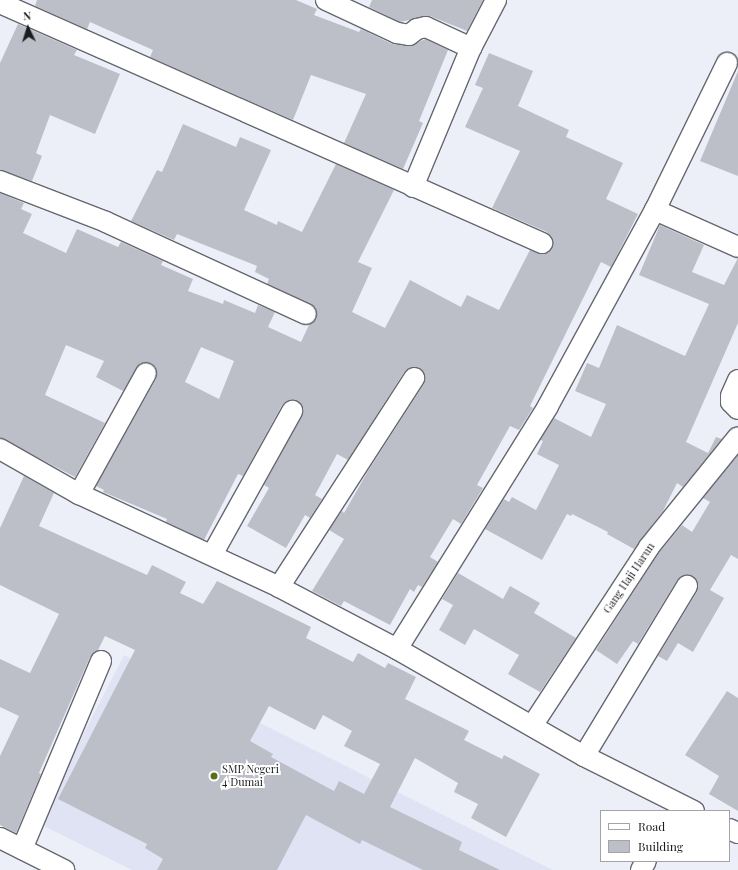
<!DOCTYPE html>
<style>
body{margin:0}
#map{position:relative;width:738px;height:870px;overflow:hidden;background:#edeff8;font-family:"Playfair Display",serif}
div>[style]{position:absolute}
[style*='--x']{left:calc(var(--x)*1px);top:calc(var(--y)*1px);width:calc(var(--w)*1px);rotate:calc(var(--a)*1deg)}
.built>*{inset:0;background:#dfe3f4}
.building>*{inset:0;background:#bdbfc8}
.roads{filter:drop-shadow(1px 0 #666870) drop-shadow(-1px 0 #666870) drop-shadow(0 1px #666870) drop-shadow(0 -1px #666870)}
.minor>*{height:20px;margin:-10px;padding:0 10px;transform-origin:10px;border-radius:10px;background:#fff}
.dots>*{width:11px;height:11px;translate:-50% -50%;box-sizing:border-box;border:2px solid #fff;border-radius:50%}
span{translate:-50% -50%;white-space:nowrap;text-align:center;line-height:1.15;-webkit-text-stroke:4px #fff;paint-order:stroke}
.street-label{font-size:11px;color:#1c1c20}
.poi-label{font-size:11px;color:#1c1c20}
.left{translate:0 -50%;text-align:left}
.legend{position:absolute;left:600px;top:810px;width:130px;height:52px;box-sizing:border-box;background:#fff;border:1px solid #a4a4a6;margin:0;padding:5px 7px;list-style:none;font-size:12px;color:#1c1c20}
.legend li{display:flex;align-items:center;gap:8px;height:20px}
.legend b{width:20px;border:1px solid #a4a4a6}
.north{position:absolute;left:8px;top:8px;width:40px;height:40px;-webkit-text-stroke:3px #fff;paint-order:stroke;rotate:356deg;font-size:11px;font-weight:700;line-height:16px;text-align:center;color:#1c1c20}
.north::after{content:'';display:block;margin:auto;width:14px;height:18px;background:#1c1c20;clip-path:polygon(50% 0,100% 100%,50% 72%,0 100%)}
</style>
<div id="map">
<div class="built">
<div style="clip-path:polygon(124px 655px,274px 730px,553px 870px,132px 870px,38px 823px)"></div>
</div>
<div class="building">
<div style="clip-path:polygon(37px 0,296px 0,317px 9px,314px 15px,359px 32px,361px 29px,392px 44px,411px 46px,425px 39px,448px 50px,419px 121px,423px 123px,403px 169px,344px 143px,366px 94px,311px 75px,293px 120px,150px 57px,153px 50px,90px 22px,87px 29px,35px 6px)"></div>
<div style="clip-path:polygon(372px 0,483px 0,467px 31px,430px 16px,400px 22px,369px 7px)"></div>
<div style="clip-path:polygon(18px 24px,77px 50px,74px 55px,120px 74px,95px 134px,50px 115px,36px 153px,42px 156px,32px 181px,0 170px,0 63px)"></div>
<div style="clip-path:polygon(evenodd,489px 53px,533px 71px,518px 106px,569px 130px,566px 137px,623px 163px,606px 199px,638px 214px,611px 267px,601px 262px,530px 406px,533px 408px,519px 430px,510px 426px,477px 485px,483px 488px,461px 524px,453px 519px,430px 557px,438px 562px,422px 587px,418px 585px,414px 592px,410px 589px,390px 625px,344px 601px,341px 606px,312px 591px,344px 539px,329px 530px,342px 511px,344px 513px,368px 471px,424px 384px,424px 373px,420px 368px,409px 368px,404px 372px,348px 460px,337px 454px,315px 495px,322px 499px,310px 518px,305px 515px,286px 548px,247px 526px,269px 488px,264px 485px,302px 416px,302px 405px,297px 401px,286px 401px,282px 405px,243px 476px,238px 474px,204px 540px,166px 522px,167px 519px,103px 492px,104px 490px,96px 486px,156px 379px,156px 367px,151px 363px,140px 363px,123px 391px,96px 377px,104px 361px,66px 345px,45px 395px,105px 423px,75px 477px,0 438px,0 193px,24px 203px,21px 209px,32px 214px,23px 233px,66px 253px,77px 229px,118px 247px,121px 242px,163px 261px,161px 265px,193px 279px,188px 291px,223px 304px,224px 300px,255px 313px,258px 305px,275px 312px,268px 327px,301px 342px,309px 325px,316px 319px,315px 307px,267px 284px,269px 279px,255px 272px,257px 266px,177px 234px,174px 240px,131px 221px,157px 170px,162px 172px,183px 124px,236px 147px,240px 137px,271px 150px,244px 210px,277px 225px,278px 221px,302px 232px,336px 164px,394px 190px,358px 262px,372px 268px,352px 312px,385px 328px,410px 280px,461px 307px,467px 295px,499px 310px,530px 250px,544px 254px,549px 252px,553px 242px,547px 232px,492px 208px,520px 151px,465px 127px,483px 88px,475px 85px,489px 53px,201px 347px,234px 361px,219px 399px,185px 382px,201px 347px)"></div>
<div style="clip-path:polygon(738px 71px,738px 176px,700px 161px)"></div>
<div style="clip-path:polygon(660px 225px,704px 245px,692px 272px,724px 285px,738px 258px,738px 323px,686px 442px,708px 453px,716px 437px,722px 439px,683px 487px,677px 483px,663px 511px,634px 549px,607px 534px,608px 532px,572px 514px,571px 516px,567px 514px,542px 560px,485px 529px,504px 499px,509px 502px,512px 497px,536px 510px,559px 465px,537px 454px,543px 441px,540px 440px,554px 418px,591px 437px,606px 404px,575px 391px,587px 363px,599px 368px,617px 325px,685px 356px,709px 304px,639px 275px)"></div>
<div style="clip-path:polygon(738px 455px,738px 559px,731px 555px,710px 590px,724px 598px,693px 652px,678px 643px,667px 661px,658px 656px,697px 592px,697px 580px,687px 575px,677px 580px,638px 644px,633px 641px,617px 664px,596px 650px,658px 554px,682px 525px,692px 532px,710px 502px,703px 498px)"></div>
<div style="clip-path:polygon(evenodd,24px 476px,54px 493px,39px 526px,147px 575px,152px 565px,186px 582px,180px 593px,203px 604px,217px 581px,311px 627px,306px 638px,353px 662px,358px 653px,385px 668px,388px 663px,416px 677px,405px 699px,469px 731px,464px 740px,502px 759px,504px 755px,540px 774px,506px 837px,471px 818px,478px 804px,454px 792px,458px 783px,415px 758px,390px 807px,462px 842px,459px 850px,500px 870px,423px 870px,362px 840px,360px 844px,306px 815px,277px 870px,157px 870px,163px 859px,145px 848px,147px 844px,58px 799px,135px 650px,105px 636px,98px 650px,90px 657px,39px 773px,41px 774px,16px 833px,0 825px,0 756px,19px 716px,0 707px,0 659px,30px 673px,59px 614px,0 585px,0 528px,24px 476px,269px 706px,315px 730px,323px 715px,352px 731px,344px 746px,380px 764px,364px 794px,339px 781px,334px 791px,271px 757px,273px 754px,250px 741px,269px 706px)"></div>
<div style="clip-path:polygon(458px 573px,503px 599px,510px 586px,540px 603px,534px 613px,576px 638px,540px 692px,508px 674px,519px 655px,474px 629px,465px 645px,439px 630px,453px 605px,442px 599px)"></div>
<div style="clip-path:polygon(727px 691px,738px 698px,738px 811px,709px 794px,719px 776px,685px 755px)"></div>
</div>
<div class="roads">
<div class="minor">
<div style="--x:326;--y:0;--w:78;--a:24.9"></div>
<div style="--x:397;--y:33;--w:12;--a:9"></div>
<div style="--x:409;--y:35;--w:10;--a:-37"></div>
<div style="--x:417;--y:29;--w:9;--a:-13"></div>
<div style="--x:426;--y:27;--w:50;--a:25"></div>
<div style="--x:0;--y:3;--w:593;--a:23.88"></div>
<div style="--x:0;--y:181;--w:114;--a:21.1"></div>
<div style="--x:106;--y:222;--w:220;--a:24.7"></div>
<div style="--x:413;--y:187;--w:151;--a:-67.4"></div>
<div style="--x:471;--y:48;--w:54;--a:-62.5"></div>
<div style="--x:655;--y:210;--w:91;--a:24"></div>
<div style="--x:738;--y:380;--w:17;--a:114"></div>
<div style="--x:731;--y:396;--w:6;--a:90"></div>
<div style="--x:731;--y:402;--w:10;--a:45"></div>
<div style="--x:0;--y:449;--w:91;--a:29.7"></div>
<div style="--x:79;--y:494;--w:221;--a:24.9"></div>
<div style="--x:279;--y:587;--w:133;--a:27.7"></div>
<div style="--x:397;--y:649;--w:215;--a:29.8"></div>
<div style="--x:584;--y:756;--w:123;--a:26.6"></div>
<div style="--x:79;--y:494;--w:138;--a:-61"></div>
<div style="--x:212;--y:555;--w:165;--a:-60.9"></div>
<div style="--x:279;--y:587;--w:249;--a:-57.1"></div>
<div style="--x:397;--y:649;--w:286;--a:-58.1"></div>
<div style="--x:548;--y:406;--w:223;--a:-61.4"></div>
<div style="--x:655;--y:210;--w:164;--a:-63.9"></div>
<div style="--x:532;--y:726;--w:214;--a:-56.8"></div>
<div style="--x:649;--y:547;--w:141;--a:-51"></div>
<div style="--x:584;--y:756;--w:199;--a:-58.8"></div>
<div style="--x:729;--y:829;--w:10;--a:24"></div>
<div style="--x:0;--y:838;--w:72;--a:26.6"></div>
<div style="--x:22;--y:849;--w:204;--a:-67.2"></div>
<div style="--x:641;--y:870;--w:10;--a:-61"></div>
</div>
</div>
<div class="dots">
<div style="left:214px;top:776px;background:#5a6e1d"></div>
</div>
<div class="street-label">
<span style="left:629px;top:578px;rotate:-56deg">Gang Haji Harun</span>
</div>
<div class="poi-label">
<span class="left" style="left:222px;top:776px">SMP Negeri<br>4 Dumai</span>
</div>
<ul class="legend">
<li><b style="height:5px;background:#fff"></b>Road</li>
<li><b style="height:11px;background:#bdbfc8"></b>Building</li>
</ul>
<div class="north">N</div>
</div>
